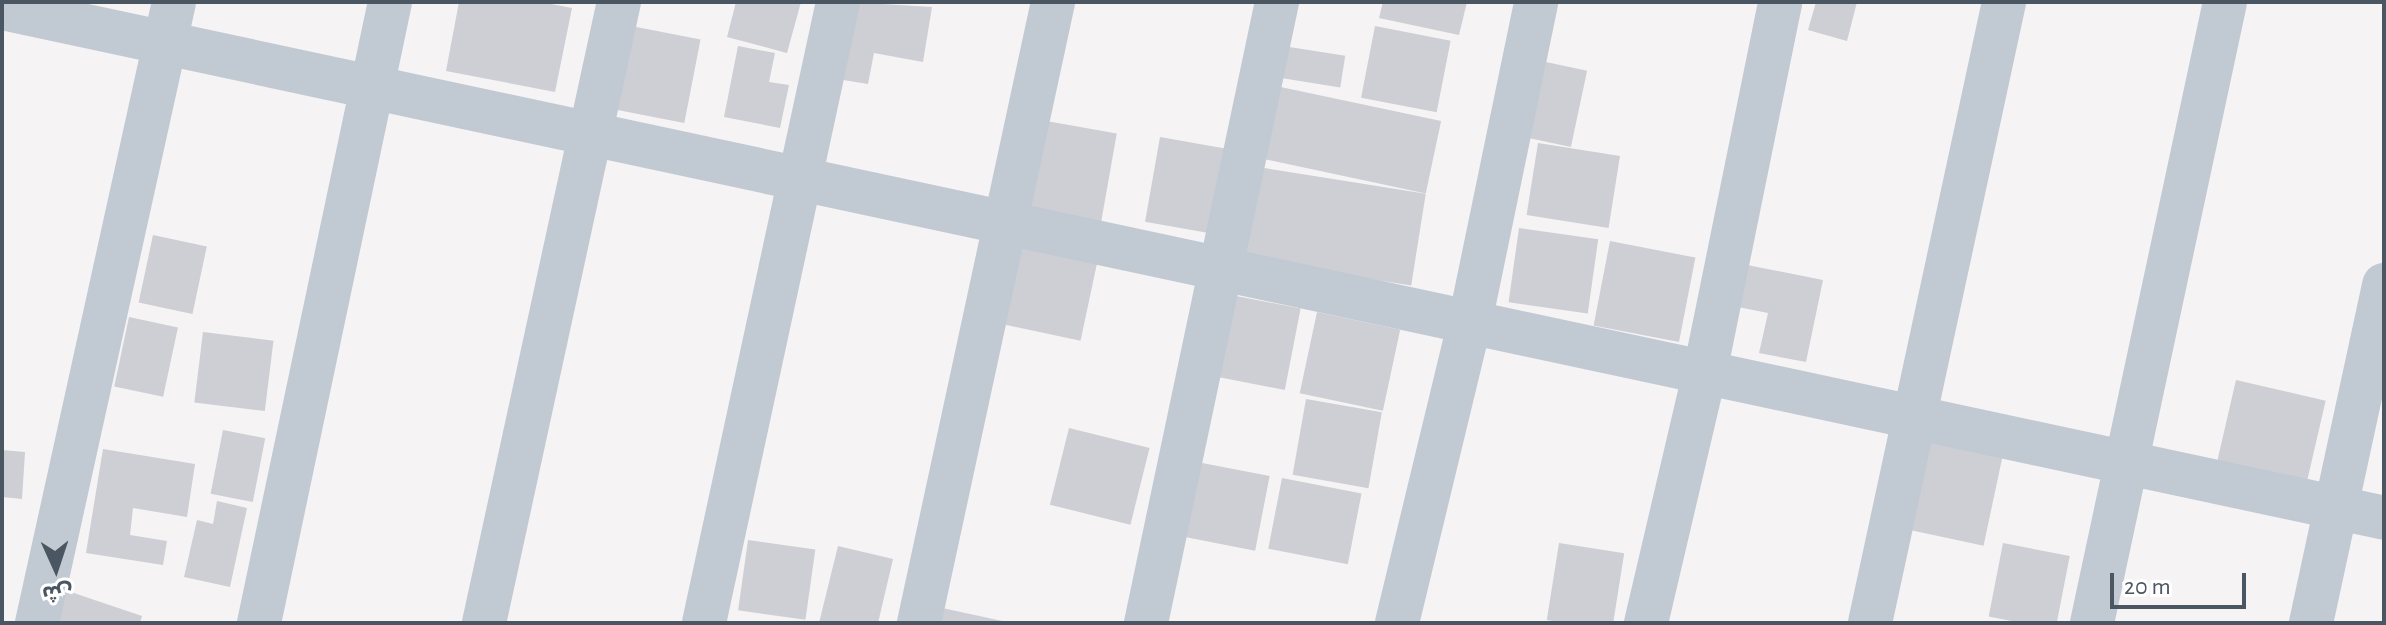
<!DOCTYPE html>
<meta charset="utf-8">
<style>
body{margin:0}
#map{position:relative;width:2386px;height:625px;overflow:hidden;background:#f5f3f3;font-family:"Alegreya Sans","Noto Sans Arabic",sans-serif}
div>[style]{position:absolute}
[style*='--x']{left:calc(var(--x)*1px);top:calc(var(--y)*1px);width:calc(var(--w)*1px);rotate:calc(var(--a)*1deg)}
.building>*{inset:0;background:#cdcfd5;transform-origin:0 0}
.minor>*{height:44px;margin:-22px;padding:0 22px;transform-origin:22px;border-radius:22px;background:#c1cad2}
span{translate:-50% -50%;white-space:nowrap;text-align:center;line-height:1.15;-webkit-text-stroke:6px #fff;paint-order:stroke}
.frame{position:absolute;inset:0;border:4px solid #4a5661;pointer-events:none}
.north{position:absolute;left:16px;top:529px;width:80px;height:80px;-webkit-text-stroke:6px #fff;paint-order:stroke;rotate:177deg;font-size:22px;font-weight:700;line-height:32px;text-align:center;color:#4a5661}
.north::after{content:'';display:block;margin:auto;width:28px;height:36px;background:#4a5661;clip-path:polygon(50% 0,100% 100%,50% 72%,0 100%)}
.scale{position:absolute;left:2110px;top:573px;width:136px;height:36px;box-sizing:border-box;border:4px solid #4a5661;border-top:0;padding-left:10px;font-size:24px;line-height:28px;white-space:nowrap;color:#4a5661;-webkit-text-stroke:6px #fff;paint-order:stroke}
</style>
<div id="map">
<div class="building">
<div style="clip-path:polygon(459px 2px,541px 2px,572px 8px,555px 92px,446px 71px)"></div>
<div style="clip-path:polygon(736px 2px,801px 2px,787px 53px,727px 37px)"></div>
<div style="clip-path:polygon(850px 2px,932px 7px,923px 62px,874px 53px,868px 84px,837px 79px)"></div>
<div style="clip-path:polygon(1383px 2px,1467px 2px,1459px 35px,1379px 18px)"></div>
<div style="clip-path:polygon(1816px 2px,1857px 2px,1847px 41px,1808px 30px)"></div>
<div style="left:621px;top:24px;width:81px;height:85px;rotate:11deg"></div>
<div style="left:1375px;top:26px;width:77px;height:73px;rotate:11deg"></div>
<div style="clip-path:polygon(738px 46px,775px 53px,769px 82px,789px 85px,780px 128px,724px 117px)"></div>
<div style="left:1283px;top:46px;width:63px;height:32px;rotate:9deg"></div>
<div style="left:1546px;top:62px;width:42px;height:78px;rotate:12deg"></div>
<div style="left:1267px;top:84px;width:178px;height:74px;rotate:12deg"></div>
<div style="left:1035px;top:119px;width:83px;height:94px;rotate:10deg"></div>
<div style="left:1160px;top:137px;width:66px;height:86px;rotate:10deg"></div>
<div style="left:1538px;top:143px;width:83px;height:73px;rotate:9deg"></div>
<div style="left:1245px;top:165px;width:183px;height:93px;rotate:9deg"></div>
<div style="left:1519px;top:228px;width:80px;height:75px;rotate:8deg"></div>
<div style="left:153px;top:235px;width:55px;height:69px;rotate:12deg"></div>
<div style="left:1610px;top:241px;width:87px;height:86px;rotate:11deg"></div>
<div style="left:1015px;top:245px;width:84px;height:80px;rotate:12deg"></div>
<div style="clip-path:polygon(1742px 264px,1823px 280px,1806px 362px,1759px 353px,1768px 313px,1733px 306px)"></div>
<div style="left:1226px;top:294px;width:76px;height:83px;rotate:11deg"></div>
<div style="left:1317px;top:312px;width:85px;height:83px;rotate:12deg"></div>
<div style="left:129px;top:317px;width:50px;height:71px;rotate:12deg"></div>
<div style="left:203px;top:332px;width:71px;height:71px;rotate:7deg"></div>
<div style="left:2236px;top:380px;width:92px;height:86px;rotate:13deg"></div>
<div style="left:1306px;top:399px;width:77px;height:77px;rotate:10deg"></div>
<div style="left:1069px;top:428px;width:83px;height:79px;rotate:14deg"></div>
<div style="left:223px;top:430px;width:43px;height:65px;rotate:11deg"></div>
<div style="left:1924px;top:441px;width:80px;height:90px;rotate:12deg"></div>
<div style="clip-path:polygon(103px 449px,195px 464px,187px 517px,133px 508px,130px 535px,167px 541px,163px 565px,86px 553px)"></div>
<div style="clip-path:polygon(2px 450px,25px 452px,22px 499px,2px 497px)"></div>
<div style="left:1197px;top:462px;width:74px;height:76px;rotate:11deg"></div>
<div style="left:1282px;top:478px;width:81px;height:72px;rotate:11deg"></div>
<div style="clip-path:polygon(217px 501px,247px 508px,230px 587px,184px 577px,197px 520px,213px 524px)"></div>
<div style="left:748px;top:540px;width:68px;height:71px;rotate:8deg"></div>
<div style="left:1559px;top:543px;width:66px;height:78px;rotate:9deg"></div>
<div style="left:2003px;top:543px;width:68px;height:75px;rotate:11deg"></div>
<div style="clip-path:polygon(838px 546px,893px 559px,878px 623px,819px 623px)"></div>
<div style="clip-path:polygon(62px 589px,142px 616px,140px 623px,51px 623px)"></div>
<div style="clip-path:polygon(933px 606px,1007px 622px,1007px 623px,930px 623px)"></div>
</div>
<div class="minor">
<div style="--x:2;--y:8;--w:2436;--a:12.08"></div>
<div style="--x:37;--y:623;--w:636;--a:-77.56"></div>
<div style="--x:259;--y:623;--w:635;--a:-78.09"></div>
<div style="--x:484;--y:623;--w:636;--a:-77.74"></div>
<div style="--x:704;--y:623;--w:635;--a:-77.82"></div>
<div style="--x:919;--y:623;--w:635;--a:-77.82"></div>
<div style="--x:1146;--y:623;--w:635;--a:-78.09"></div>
<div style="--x:1397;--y:623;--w:310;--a:-76.4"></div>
<div style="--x:1470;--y:322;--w:327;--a:-78.3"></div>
<div style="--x:1646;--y:623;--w:258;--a:-76.8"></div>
<div style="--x:1705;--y:372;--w:378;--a:-78.5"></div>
<div style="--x:1870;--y:623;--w:635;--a:-77.82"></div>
<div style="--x:2092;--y:623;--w:635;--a:-77.91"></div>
<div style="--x:2311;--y:623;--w:346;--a:-77.8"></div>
</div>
<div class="frame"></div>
<div class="north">ش</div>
<div class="scale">20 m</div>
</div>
